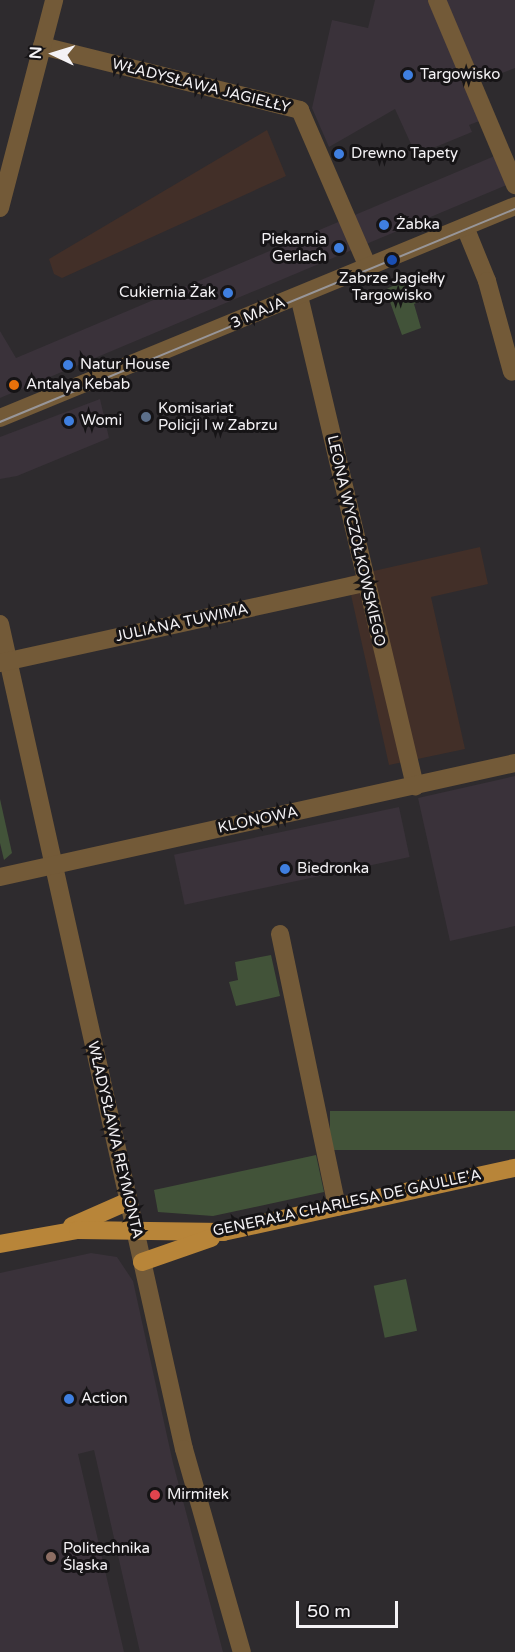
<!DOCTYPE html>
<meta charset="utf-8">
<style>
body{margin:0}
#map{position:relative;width:515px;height:1652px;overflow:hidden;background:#2e2b2e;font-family:"Varela Round",sans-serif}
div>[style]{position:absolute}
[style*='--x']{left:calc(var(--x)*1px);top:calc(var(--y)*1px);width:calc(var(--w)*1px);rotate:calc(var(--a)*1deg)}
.built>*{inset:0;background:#3a323a;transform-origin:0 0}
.industrial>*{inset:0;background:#422f28}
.green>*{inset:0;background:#425339;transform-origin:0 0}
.minor>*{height:18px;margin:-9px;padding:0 9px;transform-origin:9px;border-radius:9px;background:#735a38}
.major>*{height:18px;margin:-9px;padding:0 9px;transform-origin:9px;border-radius:9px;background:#b88539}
.tram>*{height:1.5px;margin:-0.75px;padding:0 0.75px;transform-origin:0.75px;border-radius:0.75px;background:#989699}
.dots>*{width:16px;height:16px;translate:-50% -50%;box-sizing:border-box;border:3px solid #161416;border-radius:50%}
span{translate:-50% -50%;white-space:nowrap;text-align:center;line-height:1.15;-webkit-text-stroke:6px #161416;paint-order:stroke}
.poi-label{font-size:15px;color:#f4f2f5}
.left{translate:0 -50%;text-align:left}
.right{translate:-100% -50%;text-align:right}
.street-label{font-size:15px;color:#f4f2f5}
.north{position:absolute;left:24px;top:24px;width:60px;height:60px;-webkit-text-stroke:4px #161416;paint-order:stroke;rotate:274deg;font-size:16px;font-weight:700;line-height:24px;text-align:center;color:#f4f2f5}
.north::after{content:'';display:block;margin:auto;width:21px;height:27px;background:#f4f2f5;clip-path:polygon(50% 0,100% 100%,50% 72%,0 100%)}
.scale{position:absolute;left:296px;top:1601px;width:102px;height:27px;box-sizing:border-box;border:3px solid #f4f2f5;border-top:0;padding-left:8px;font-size:18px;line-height:21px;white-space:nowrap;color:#f4f2f5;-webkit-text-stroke:4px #161416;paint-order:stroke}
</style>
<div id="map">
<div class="built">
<div style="clip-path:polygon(375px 0,515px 0,515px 68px,478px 82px,492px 116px,469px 125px,472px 132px,416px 155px,395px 109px,329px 147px,312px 108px,332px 20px,368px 28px)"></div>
<div style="clip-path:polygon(497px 155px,509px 184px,0 398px,0 331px,16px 358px)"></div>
<div style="clip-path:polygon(100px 399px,109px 438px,17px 476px,0 479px,0 437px)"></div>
<div style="clip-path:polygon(515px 776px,515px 926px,450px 941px,418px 798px)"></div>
<div style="left:399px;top:807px;width:51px;height:230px;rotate:78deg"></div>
<div style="clip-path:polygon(91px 1253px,117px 1257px,133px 1281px,173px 1463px,223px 1652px,140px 1652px,94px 1450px,78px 1454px,124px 1652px,0 1652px,0 1273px)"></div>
</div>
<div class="industrial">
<div style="clip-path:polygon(267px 130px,286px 176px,62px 278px,54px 274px,49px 259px)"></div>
<div style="clip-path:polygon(480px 547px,488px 584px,431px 597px,465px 749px,389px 765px,347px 577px)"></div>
</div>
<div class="green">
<div style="left:418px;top:273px;width:7px;height:35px;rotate:63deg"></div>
<div style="clip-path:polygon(423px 289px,425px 299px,414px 304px,421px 328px,402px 335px,390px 302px,404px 292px)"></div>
<div style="clip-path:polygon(0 799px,12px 853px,4px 860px,0 843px)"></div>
<div style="clip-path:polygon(271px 955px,280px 996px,236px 1006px,229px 982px,238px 980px,235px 962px)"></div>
<div style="left:515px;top:1111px;width:39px;height:185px;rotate:90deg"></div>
<div style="clip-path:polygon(316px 1155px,324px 1192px,213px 1216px,158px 1212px,154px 1190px)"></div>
<div style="left:406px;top:1279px;width:53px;height:33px;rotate:78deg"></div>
</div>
<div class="minor">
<div style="--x:437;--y:0;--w:201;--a:67.1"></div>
<div style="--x:42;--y:46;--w:266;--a:13.9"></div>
<div style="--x:300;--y:110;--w:171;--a:66.6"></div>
<div style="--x:0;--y:208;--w:215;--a:-75.4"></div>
<div style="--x:465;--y:227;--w:58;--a:67.8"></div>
<div style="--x:487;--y:281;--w:94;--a:74.6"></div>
<div style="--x:299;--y:296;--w:504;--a:76.68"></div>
<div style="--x:0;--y:418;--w:557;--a:-22.37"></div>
<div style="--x:0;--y:624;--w:845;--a:77.43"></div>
<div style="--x:184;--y:1449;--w:211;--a:74.1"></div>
<div style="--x:0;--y:663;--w:373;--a:-12.4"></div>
<div style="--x:0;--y:877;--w:527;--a:-12.48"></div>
<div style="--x:280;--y:934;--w:279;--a:78.2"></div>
</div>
<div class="major">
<div style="--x:72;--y:1226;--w:62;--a:-23.7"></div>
<div style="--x:0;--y:1244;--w:79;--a:-10.2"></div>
<div style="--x:78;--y:1230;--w:145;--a:0.8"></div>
<div style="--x:223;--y:1232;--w:299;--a:-12.4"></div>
<div style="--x:142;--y:1262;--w:73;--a:-19.2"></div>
</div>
<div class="tram">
<div style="--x:0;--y:422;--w:557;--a:-22.47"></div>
</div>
<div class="dots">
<div style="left:408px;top:75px;background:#3f7fe0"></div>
<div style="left:339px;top:154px;background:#3f7fe0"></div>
<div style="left:384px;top:225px;background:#3f7fe0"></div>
<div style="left:339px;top:248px;background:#3f7fe0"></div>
<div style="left:392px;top:260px;background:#1a4fb4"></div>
<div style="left:228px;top:293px;background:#3f7fe0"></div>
<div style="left:68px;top:365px;background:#3f7fe0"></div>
<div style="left:14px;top:385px;background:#e8710a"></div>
<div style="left:146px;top:417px;background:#5c6f8a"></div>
<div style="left:69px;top:421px;background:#3f7fe0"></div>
<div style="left:285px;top:869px;background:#3f7fe0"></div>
<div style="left:69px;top:1399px;background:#3f7fe0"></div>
<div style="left:155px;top:1495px;background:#e0444e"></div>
<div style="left:51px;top:1557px;background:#8d6e63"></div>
</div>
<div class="poi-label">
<span class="left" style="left:420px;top:75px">Targowisko</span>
<span class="left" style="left:351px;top:154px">Drewno Tapety</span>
<span class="left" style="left:396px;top:225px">Żabka</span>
<span class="right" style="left:327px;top:248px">Piekarnia<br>Gerlach</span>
<span style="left:392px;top:287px">Zabrze Jagiełły<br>Targowisko</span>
<span class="right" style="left:216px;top:293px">Cukiernia Żak</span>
<span class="left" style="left:80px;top:365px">Natur House</span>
<span class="left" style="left:26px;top:385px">Antalya Kebab</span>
<span class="left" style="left:158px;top:417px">Komisariat<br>Policji I w Zabrzu</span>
<span class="left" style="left:81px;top:421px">Womi</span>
<span class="left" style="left:297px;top:869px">Biedronka</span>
<span class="left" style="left:81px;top:1399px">Action</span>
<span class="left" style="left:167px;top:1495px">Mirmiłek</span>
<span class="left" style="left:63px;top:1557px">Politechnika<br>Śląska</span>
</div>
<div class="street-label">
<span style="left:201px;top:86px;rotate:14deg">WŁADYSŁAWA JAGIEŁŁY</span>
<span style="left:258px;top:313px;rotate:-23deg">3 MAJA</span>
<span style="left:356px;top:541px;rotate:77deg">LEONA WYCZÓŁKOWSKIEGO</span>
<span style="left:182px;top:623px;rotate:-12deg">JULIANA TUWIMA</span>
<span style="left:258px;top:820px;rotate:-12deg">KLONOWA</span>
<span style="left:115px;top:1140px;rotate:77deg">WŁADYSŁAWA REYMONTA</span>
<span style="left:347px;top:1203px;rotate:-12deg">GENERAŁA CHARLESA DE GAULLE'A</span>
</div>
<div class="north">N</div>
<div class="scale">50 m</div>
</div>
